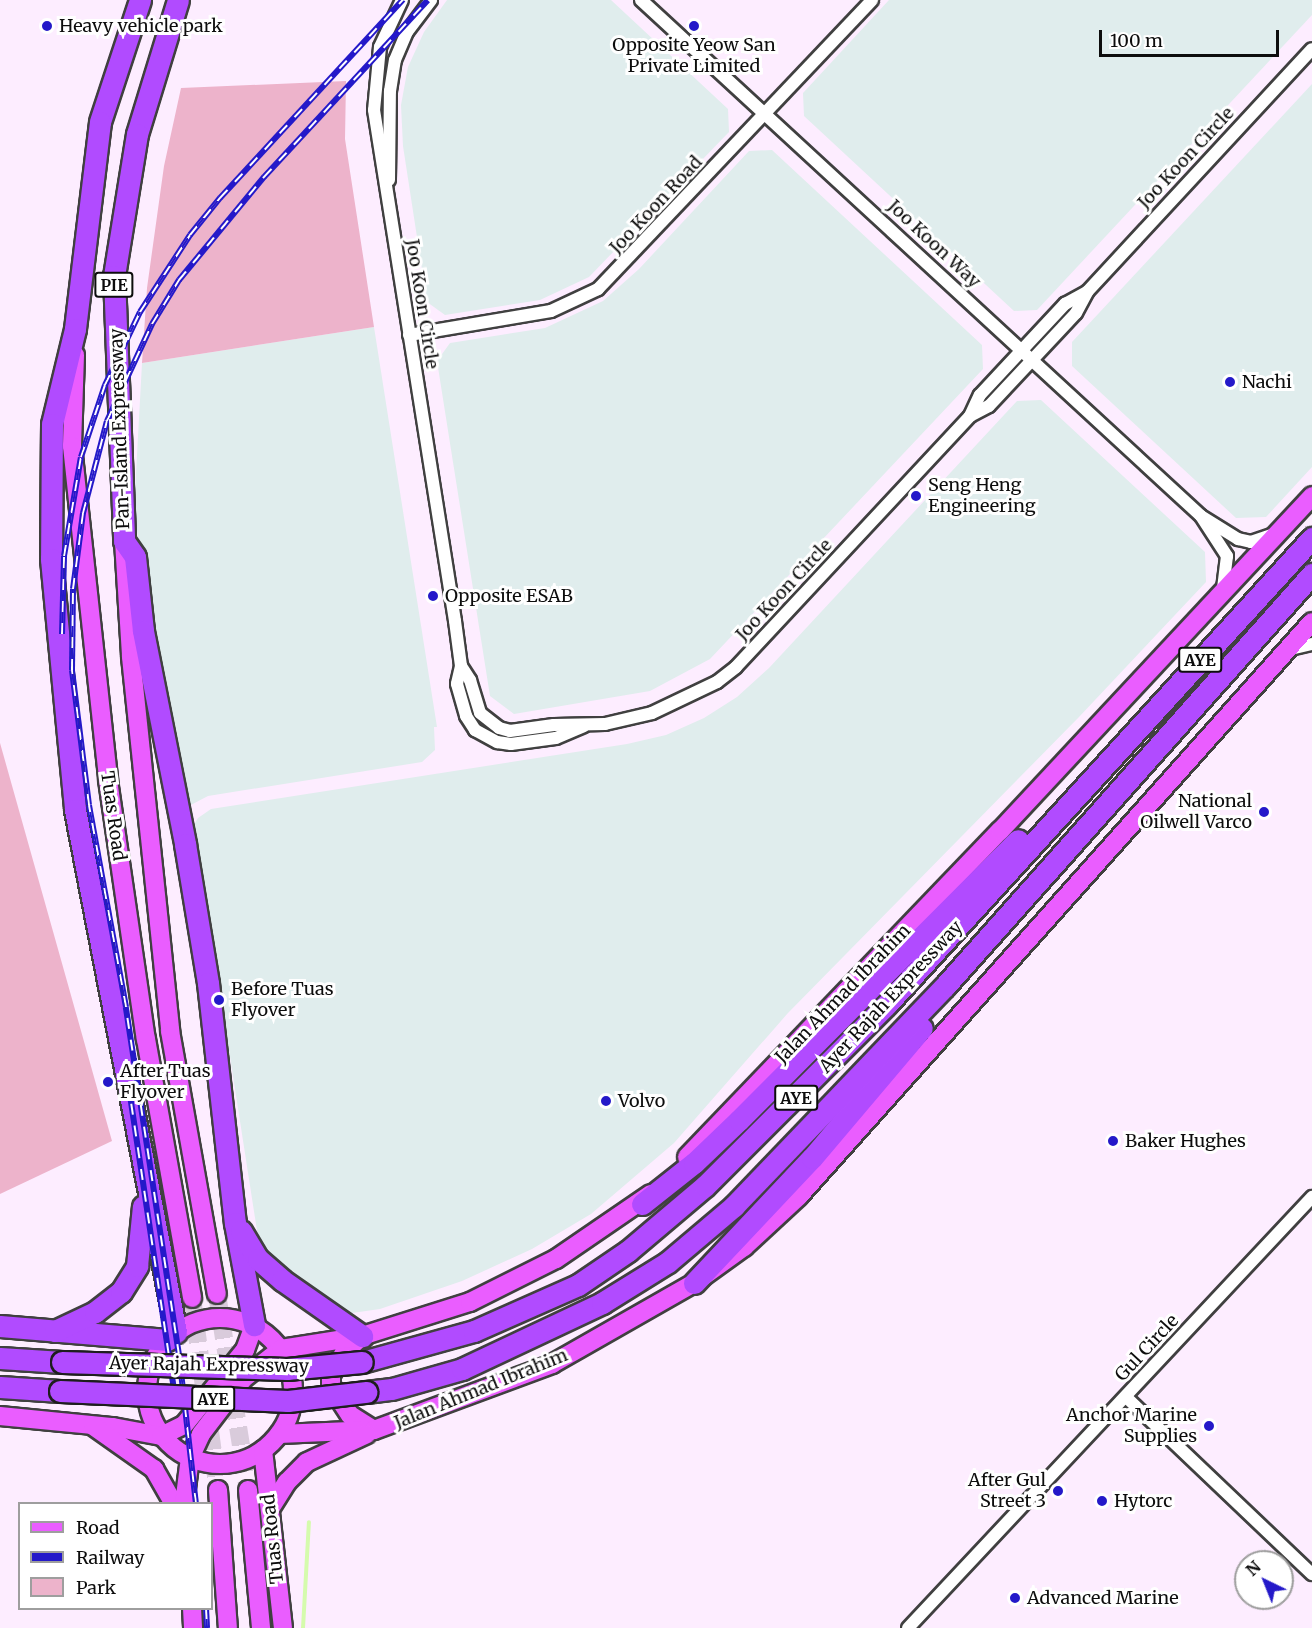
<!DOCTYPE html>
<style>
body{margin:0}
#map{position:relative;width:1312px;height:1628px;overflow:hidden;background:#fdedff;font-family:Merriweather,serif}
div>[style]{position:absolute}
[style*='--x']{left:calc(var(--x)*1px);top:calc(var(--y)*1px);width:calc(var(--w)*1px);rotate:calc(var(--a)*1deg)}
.industrial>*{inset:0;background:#e0eded}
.green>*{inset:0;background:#edb3cb}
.stream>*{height:4px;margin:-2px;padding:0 2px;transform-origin:2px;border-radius:2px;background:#d5fbad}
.primary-tunnel>*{height:18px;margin-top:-9px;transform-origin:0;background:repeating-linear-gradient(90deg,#d9cbdb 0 18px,transparent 0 27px)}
.roads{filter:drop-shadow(2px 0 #404040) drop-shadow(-2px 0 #404040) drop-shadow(0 2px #404040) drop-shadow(0 -2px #404040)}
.minor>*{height:12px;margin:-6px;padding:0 6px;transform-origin:6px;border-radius:6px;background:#fff}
.primary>*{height:18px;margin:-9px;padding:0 9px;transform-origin:9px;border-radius:9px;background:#ea5dff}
.primary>.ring{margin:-9px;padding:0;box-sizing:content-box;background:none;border:18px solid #ea5dff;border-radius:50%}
.motorway>*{height:21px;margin:-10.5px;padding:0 10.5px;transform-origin:10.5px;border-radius:10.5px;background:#b14bff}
.rail>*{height:6px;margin-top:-3px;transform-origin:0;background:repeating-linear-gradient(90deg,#fff 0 11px,#2419c9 0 22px);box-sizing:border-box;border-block:2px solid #2419c9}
.bridges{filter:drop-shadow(2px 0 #1e1e1e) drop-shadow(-2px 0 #1e1e1e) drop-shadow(0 2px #1e1e1e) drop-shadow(0 -2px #1e1e1e)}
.motorway-bridge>*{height:21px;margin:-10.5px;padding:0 10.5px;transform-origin:10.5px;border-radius:10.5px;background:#b14bff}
.dots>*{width:16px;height:16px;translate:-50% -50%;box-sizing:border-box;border:3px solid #fff;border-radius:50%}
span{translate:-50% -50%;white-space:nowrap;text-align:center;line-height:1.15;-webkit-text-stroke:6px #fff;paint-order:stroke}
.shield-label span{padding:2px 4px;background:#fff;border:2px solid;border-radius:4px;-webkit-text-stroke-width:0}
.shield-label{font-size:16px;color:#0d0d0d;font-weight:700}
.poi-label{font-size:18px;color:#0d0d0d}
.left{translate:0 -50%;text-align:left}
.right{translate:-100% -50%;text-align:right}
.street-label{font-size:18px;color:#0d0d0d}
.legend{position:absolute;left:18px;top:1502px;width:195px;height:108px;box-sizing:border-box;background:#fff;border:2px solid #9e9e9e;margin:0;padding:8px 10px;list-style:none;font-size:18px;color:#0d0d0d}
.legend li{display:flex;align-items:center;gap:12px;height:30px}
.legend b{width:30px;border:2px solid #9e9e9e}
.north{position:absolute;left:1234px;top:1550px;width:60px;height:60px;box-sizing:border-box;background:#fff;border:2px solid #9e9e9e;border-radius:50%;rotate:317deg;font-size:16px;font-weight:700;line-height:24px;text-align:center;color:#0d0d0d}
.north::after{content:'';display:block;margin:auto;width:21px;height:27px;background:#2419c9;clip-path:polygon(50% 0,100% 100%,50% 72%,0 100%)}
.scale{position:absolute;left:1099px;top:30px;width:180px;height:27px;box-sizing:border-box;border:3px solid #0d0d0d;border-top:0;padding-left:8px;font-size:18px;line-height:21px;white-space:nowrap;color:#0d0d0d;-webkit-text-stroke:4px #fff;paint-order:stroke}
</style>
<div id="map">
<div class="industrial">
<div style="clip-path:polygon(447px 0,611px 0,728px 109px,729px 132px,589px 277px,540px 300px,445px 315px,427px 302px,403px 146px,401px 105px,408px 67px,424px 32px)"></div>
<div style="clip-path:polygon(889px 0,1312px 0,1312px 15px,1037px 310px,1014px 311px,804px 116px,803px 93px)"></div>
<div style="clip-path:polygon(1312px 84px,1312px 467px,1266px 517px,1236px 518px,1072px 366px,1072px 342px)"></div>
<div style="clip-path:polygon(772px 150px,982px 345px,983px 369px,710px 659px,650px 691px,514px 714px,490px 696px,437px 361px,450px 343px,545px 328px,603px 301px,639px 269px,749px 151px)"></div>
<div style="clip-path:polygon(374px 327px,437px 727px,434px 727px,435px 750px,422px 762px,208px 796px,187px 807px,152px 634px,134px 510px,142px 363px)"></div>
<div style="clip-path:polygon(1041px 400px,1205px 552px,1206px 582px,1079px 717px,788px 1013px,674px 1143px,591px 1214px,532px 1249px,462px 1281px,380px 1309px,338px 1315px,260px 1250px,194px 825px,198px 818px,211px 809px,627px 744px,666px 735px,704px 718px,737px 697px,769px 668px,1017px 401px)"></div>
</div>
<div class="green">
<div style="clip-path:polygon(346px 81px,345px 139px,374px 327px,142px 363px,147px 288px,164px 166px,181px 88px)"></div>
<div style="clip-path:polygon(0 743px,112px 1141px,0 1194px)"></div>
</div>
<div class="stream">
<div style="--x:303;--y:1628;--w:106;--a:-86.8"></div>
</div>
<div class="primary-tunnel">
<div style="--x:217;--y:1294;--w:198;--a:81"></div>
<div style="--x:192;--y:1298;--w:194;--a:82.3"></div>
</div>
<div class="roads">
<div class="minor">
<div style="--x:402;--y:0;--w:52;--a:115.1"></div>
<div style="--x:380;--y:47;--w:63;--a:95.4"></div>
<div style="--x:374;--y:110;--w:517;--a:80.99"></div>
<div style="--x:455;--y:621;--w:45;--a:82.4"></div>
<div style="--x:461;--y:666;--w:18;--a:103"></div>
<div style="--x:457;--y:684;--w:33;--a:74"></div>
<div style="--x:466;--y:716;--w:17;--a:57"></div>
<div style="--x:475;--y:730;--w:25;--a:29"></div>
<div style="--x:497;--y:742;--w:14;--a:8"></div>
<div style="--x:511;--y:744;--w:45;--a:-7.6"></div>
<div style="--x:556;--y:738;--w:30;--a:-23"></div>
<div style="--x:641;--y:0;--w:761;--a:42.66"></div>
<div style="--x:1201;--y:516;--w:44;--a:31.9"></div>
<div style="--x:1238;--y:539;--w:13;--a:13"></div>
<div style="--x:1251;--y:542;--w:21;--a:-19"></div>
<div style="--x:389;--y:180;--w:89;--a:-89.4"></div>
<div style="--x:390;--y:91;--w:31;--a:-81"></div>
<div style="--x:395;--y:60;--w:30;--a:-67"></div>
<div style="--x:407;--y:32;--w:40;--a:-53"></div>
<div style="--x:409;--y:335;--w:144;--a:-9.6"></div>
<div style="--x:551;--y:311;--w:52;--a:-25.1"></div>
<div style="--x:598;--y:289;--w:398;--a:-46.5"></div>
<div style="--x:970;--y:416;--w:21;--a:-28"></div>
<div style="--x:989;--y:406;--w:127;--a:-46.9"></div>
<div style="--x:1076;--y:313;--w:24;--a:-62"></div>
<div style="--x:1087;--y:292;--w:331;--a:-47.2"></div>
<div style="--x:1201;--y:516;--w:48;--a:57"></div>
<div style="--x:1227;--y:556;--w:33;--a:97"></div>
<div style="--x:1290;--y:649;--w:23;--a:-13"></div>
<div style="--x:461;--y:666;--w:17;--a:57"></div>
<div style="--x:470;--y:680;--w:34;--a:73"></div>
<div style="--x:480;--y:713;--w:24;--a:38"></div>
<div style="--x:499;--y:728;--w:11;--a:15"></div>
<div style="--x:510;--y:731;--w:44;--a:-7.8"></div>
<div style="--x:554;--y:725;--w:51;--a:-1.1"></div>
<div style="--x:605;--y:724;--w:48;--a:-13.2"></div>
<div style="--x:652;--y:713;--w:72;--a:-25.5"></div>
<div style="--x:717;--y:682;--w:24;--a:-38"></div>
<div style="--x:736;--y:667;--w:343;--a:-47"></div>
<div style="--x:970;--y:416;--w:23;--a:-65"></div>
<div style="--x:980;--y:395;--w:125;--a:-47"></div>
<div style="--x:1065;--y:304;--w:25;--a:-29"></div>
<div style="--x:1126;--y:1397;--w:257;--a:43.6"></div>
<div style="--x:908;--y:1628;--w:591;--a:-46.85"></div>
</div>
<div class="primary">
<div style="--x:75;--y:355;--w:91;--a:91.9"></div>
<div style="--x:72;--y:446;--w:336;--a:83.8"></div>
<div style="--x:108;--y:780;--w:262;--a:81.7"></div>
<div style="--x:146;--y:1039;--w:263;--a:79.9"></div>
<div style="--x:124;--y:541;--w:116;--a:86.5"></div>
<div style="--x:131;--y:657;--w:376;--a:84"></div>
<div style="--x:170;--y:1031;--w:267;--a:79.9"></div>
<div style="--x:687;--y:1157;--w:452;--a:-46.2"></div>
<div style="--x:1000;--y:831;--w:458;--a:-47"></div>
<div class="ring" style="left:147px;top:1318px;width:128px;height:128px"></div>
<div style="--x:362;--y:1336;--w:25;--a:137"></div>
<div style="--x:344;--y:1353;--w:26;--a:121"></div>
<div style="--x:331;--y:1375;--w:11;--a:90"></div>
<div style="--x:331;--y:1386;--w:35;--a:57"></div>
<div style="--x:350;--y:1415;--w:28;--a:32"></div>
<div style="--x:0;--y:1416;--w:114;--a:5.6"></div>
<div style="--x:113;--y:1427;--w:49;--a:10.6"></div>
<div style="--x:93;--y:1426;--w:75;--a:35.2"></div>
<div style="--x:154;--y:1469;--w:40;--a:60.3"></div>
<div style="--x:279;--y:1434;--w:95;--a:-2.4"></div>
<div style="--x:374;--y:1430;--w:190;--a:-20.3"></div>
<div style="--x:552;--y:1364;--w:163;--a:-29.7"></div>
<div style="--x:694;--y:1283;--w:62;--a:-35.8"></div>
<div style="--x:744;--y:1247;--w:74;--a:-42.8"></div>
<div style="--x:798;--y:1197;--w:771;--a:-48.21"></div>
<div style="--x:161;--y:1436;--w:25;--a:-26"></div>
<div style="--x:184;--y:1425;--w:97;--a:-50.9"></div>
<div style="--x:245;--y:1350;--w:27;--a:-70"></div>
<div style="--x:263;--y:1450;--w:179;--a:83.6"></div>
<div style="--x:218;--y:1490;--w:138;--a:85.9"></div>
<div style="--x:248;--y:1490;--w:139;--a:84.6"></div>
<div style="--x:184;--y:1504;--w:46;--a:-82.6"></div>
<div style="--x:190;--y:1458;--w:26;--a:-65"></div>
<div style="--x:201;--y:1434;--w:69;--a:-52.6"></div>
<div style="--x:243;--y:1379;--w:48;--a:-38.3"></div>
<div style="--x:281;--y:1349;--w:82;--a:-9.1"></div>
<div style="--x:362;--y:1336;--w:113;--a:-17.5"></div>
<div style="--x:470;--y:1302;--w:96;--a:-26.6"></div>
<div style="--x:556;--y:1259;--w:115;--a:-34.4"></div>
<div style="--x:270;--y:1509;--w:32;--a:-58"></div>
<div style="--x:287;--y:1482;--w:28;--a:-45"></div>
<div style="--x:307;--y:1462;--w:66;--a:-25"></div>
<div style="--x:192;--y:1608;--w:20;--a:87"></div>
</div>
<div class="motorway">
<div style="--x:140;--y:0;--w:128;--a:108.2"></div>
<div style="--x:100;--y:122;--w:209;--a:96.9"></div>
<div style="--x:75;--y:329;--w:98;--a:103.6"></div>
<div style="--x:52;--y:424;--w:135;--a:90.4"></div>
<div style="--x:51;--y:559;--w:252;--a:84.5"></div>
<div style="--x:75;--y:810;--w:532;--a:79.05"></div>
<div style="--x:178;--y:0;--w:140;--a:107"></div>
<div style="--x:137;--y:134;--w:144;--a:99.2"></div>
<div style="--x:114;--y:276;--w:265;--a:87.8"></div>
<div style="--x:124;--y:541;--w:19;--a:55"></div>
<div style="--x:135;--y:557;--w:74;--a:83.8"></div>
<div style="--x:143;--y:631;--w:217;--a:78.8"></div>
<div style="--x:185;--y:844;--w:141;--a:80.6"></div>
<div style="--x:208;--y:983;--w:242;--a:83.6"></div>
<div style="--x:235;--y:1223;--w:104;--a:79.4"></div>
<div style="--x:642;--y:1204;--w:66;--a:-38.3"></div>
<div style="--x:694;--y:1163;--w:62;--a:-43.7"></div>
<div style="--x:739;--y:1120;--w:395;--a:-45.1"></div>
<div style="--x:241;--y:1231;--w:33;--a:59"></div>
<div style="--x:258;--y:1259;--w:32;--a:41"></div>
<div style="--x:282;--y:1280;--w:98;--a:35"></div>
<div style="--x:694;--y:1283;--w:172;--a:-46.7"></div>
<div style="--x:812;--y:1158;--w:170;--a:-49.8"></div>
<div style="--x:0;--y:1326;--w:168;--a:4.8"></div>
<div style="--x:55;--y:1331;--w:44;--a:-25.4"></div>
<div style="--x:95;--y:1312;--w:33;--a:-38"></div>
<div style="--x:121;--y:1292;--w:31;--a:-58"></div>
<div style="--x:137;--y:1266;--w:60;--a:-84.3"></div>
<div style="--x:0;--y:1358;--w:62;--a:3.7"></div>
<div style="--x:362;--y:1362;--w:116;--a:-15.5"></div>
<div style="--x:474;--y:1331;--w:114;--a:-23.9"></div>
<div style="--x:578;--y:1285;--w:60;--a:-34.2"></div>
<div style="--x:628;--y:1251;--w:101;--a:-40.2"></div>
<div style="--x:705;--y:1186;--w:257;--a:-45"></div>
<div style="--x:887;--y:1004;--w:631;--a:-47.63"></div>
<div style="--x:0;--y:1387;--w:60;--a:3.8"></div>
<div style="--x:366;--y:1392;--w:26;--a:-7"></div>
<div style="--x:392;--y:1389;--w:73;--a:-15.9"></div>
<div style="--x:462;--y:1369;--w:155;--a:-25.2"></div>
<div style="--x:602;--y:1303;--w:78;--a:-31.8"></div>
<div style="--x:668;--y:1262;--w:87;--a:-40.3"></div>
<div style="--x:734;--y:1206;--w:305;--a:-46.2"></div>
<div style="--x:945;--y:986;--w:552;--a:-48.31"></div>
</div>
</div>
<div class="rail">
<div style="--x:62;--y:634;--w:78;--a:-88.5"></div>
<div style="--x:64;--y:556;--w:100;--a:-80.3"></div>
<div style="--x:81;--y:457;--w:76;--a:-71.6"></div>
<div style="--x:105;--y:385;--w:81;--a:-64.4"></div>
<div style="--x:140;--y:312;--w:92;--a:-57"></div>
<div style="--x:190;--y:235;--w:48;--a:-51"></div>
<div style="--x:220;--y:198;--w:270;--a:-47.3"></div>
<div style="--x:128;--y:1082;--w:318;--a:81.5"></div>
<div style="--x:196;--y:1504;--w:150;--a:-96.5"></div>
<div style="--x:179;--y:1355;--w:352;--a:-98.7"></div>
<div style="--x:126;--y:1007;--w:205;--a:-100.4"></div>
<div style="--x:89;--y:805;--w:136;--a:-97.2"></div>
<div style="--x:72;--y:670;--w:81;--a:-89.3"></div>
<div style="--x:73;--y:589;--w:77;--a:-82.5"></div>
<div style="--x:83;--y:513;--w:95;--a:-75.4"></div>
<div style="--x:107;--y:421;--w:107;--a:-65.1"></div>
<div style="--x:152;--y:324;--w:52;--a:-58.5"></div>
<div style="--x:179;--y:280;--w:134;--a:-50.5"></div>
<div style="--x:264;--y:177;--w:241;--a:-47.2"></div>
<div style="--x:206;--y:1608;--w:20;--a:87"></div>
</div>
<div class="bridges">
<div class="motorway-bridge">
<div style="--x:62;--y:1362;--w:225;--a:1.8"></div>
<div style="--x:287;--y:1369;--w:75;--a:-5.3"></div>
<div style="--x:60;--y:1391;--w:228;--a:2.5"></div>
<div style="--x:288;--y:1401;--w:79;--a:-6.6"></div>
</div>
</div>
<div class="dots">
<div style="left:47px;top:26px;background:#2419c9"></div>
<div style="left:694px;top:26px;background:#2419c9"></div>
<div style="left:1230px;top:382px;background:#2419c9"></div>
<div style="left:916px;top:496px;background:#2419c9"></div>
<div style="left:433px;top:596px;background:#2419c9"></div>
<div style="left:1264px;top:812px;background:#2419c9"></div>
<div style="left:219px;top:1000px;background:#2419c9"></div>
<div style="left:108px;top:1082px;background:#2419c9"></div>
<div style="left:606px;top:1101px;background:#2419c9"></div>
<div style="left:1113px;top:1141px;background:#2419c9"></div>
<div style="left:1209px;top:1426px;background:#2419c9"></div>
<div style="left:1058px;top:1491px;background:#2419c9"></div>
<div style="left:1102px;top:1501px;background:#2419c9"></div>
<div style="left:1015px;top:1598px;background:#2419c9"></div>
</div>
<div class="shield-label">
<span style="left:114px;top:285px">PIE</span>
<span style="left:1200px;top:660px">AYE</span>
<span style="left:796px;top:1098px">AYE</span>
<span style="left:213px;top:1399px">AYE</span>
</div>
<div class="poi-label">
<span class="left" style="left:59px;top:26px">Heavy vehicle park</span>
<span style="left:694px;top:56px">Opposite Yeow San<br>Private Limited</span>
<span class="left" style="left:1242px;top:382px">Nachi</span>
<span class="left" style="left:928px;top:496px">Seng Heng<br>Engineering</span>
<span class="left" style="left:445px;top:596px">Opposite ESAB</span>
<span class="right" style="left:1252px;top:812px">National<br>Oilwell Varco</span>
<span class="left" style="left:231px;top:1000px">Before Tuas<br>Flyover</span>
<span class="left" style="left:120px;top:1082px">After Tuas<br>Flyover</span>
<span class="left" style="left:618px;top:1101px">Volvo</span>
<span class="left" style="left:1125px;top:1141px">Baker Hughes</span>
<span class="right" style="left:1197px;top:1426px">Anchor Marine<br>Supplies</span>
<span class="right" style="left:1046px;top:1491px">After Gul<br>Street 3</span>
<span class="left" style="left:1114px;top:1501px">Hytorc</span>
<span class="left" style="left:1027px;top:1598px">Advanced Marine</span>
</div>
<div class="street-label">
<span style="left:1186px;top:158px;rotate:-47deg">Joo Koon Circle</span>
<span style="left:656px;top:205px;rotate:-47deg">Joo Koon Road</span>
<span style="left:934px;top:244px;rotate:43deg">Joo Koon Way</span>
<span style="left:422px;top:304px;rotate:81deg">Joo Koon Circle</span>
<span style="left:120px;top:429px;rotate:-92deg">Pan-Island Expressway</span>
<span style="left:784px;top:590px;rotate:-47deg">Joo Koon Circle</span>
<span style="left:113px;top:816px;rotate:82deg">Tuas Road</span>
<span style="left:843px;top:994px;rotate:-46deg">Jalan Ahmad Ibrahim</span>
<span style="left:891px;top:997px;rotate:-47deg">Ayer Rajah Expressway</span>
<span style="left:1147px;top:1348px;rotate:-47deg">Gul Circle</span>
<span style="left:209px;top:1365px;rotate:1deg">Ayer Rajah Expressway</span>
<span style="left:481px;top:1389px;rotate:-22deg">Jalan Ahmad Ibrahim</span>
<span style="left:273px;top:1539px;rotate:-96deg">Tuas Road</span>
</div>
<ul class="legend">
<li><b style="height:8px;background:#ea5dff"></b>Road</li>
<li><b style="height:8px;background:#2419c9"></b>Railway</li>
<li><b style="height:16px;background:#edb3cb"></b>Park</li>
</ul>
<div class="north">N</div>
<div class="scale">100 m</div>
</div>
